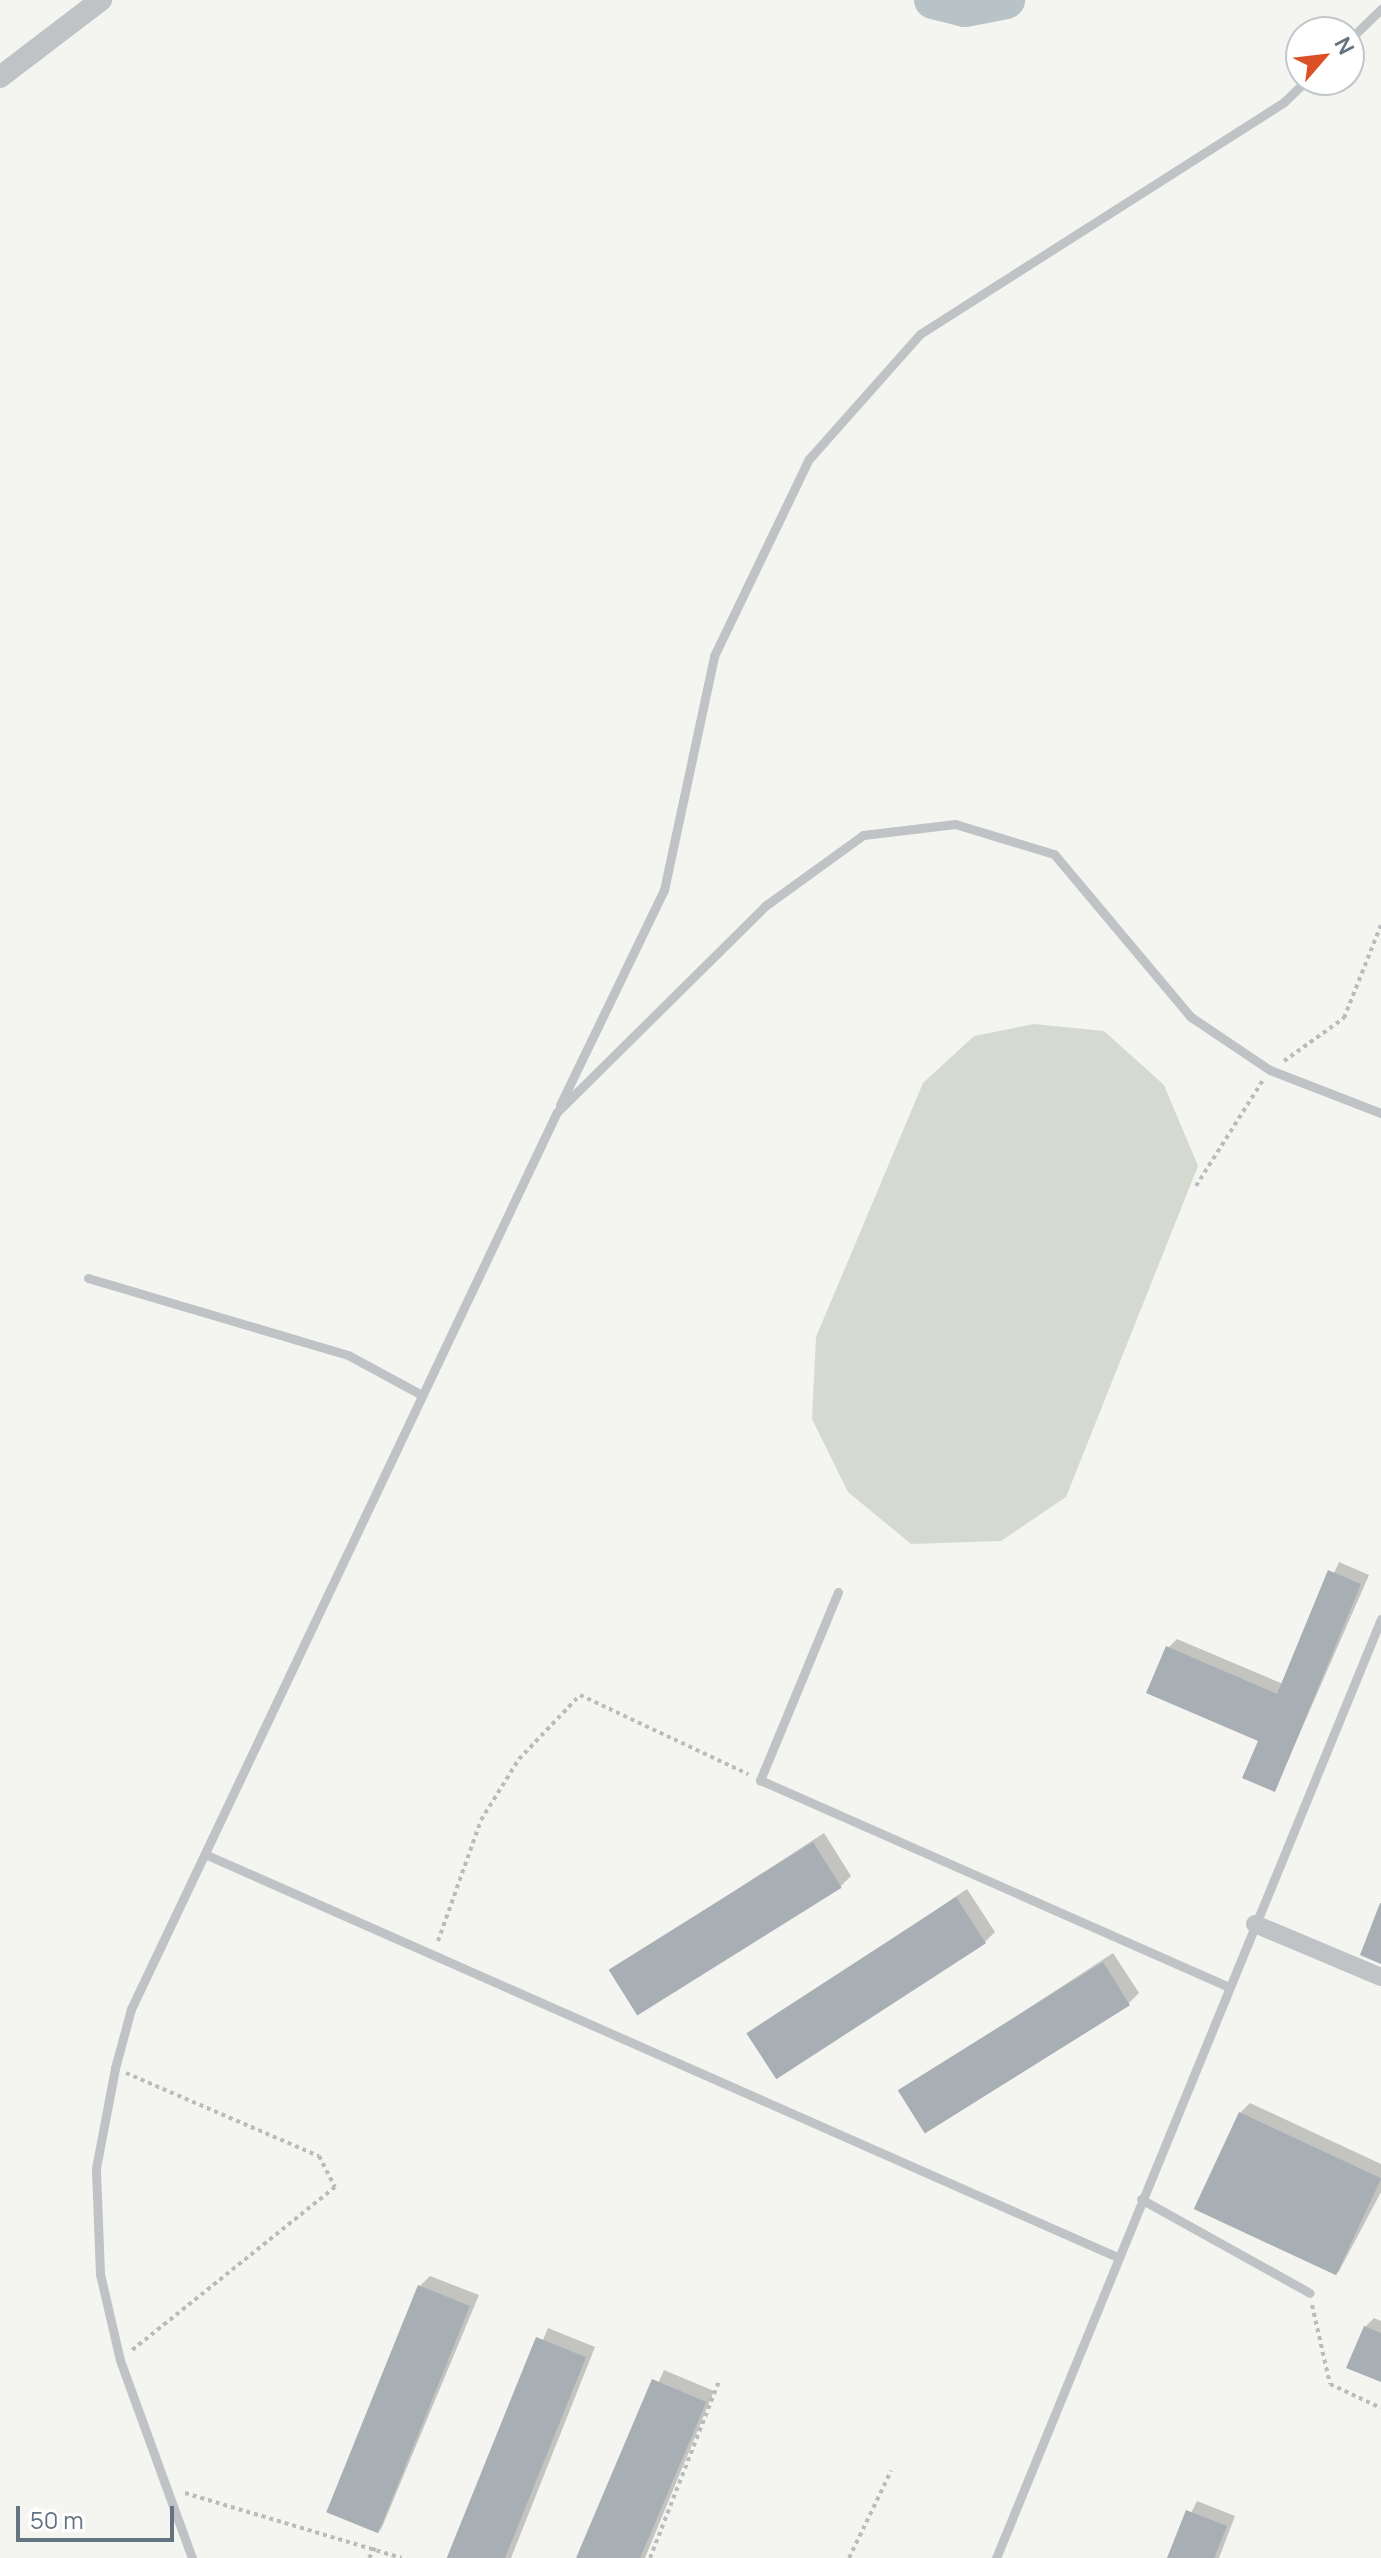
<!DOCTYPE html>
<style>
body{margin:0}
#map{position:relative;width:1381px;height:2558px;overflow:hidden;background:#f4f4f0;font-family:Manrope,sans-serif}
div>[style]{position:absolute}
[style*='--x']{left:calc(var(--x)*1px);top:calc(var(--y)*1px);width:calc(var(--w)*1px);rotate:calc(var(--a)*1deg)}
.green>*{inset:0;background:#d5dad1}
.shadow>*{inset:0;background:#0003}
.river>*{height:38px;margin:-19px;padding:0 19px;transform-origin:19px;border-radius:19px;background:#b8c3c7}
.building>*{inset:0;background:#a8afb4;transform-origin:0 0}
.path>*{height:4px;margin-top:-2px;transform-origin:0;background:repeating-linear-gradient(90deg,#b9bbbd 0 4px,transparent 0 8px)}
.service>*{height:9px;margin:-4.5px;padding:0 4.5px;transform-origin:4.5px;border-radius:4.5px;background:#bfc3c6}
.minor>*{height:18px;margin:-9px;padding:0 9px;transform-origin:9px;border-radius:9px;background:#bfc3c6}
.tertiary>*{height:22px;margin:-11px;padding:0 11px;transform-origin:11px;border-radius:11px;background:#bfc3c6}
span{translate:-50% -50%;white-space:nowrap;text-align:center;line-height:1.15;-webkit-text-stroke:8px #fff;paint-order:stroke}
.north{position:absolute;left:1285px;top:16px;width:80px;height:80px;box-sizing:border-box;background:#fff;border:2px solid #c1c7cc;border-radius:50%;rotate:62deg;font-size:22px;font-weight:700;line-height:32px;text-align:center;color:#647380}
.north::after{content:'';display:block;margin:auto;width:28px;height:36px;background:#dc5027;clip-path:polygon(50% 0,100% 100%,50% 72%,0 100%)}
.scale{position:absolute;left:16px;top:2506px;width:158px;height:36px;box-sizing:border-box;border:4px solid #647380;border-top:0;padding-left:10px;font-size:24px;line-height:28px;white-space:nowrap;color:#647380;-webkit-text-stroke:6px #fff;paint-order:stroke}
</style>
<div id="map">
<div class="green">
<div style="clip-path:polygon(1034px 1024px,1104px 1031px,1164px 1085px,1198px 1166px,1066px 1497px,1001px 1541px,911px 1544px,848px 1492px,812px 1419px,816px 1337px,923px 1083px,974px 1036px)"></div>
</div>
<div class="shadow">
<div style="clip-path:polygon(1339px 1562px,1369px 1575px,1275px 1790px,1260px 1740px,1168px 1648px,1177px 1639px,1283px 1684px)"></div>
<div style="clip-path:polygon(824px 1833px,851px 1876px,841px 1886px,611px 1971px)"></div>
<div style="clip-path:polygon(967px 1889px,995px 1932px,985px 1942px,750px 2035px)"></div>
<div style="clip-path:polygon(1113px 1953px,1139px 1993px,1129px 2003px,901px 2092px)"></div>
<div style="clip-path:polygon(1250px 2103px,1381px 2164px,1381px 2192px,1338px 2273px,1240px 2113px)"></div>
<div style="clip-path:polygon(430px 2276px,479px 2295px,380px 2532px,420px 2286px)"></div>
<div style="clip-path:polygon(1374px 2318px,1381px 2321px,1381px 2380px,1365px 2327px)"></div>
<div style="clip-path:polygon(548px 2328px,595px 2347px,511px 2558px,450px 2558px)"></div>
<div style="clip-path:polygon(664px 2370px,714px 2391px,645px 2558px,580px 2558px)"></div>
<div style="clip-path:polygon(1197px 2501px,1235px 2516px,1219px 2558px,1169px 2558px)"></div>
</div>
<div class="river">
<div style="--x:933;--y:0;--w:33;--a:14"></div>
<div style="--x:965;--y:8;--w:42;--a:-11"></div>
</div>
<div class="building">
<div style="clip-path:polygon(1328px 1570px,1361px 1584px,1275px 1792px,1242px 1778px,1258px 1741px,1146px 1693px,1166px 1646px,1277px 1694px)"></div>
<div style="left:813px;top:1842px;width:54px;height:241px;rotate:58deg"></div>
<div style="left:956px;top:1897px;width:55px;height:250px;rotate:57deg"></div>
<div style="clip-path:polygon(1380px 1903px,1381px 1903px,1381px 1964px,1360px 1955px)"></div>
<div style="left:1103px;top:1962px;width:51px;height:242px;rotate:58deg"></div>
<div style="left:1239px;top:2112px;width:157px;height:107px;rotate:25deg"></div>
<div style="left:418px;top:2285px;width:56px;height:245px;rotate:22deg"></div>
<div style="clip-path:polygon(1364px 2326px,1381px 2333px,1381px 2382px,1346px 2368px)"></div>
<div style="left:536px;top:2337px;width:54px;height:238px;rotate:22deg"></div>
<div style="left:652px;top:2379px;width:59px;height:194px;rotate:23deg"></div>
<div style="clip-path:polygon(1186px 2510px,1227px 2526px,1214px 2558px,1167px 2558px)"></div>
</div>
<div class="path">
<div style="--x:1284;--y:1061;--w:74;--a:-35.6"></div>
<div style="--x:1344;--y:1018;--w:100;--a:-68.3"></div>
<div style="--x:1196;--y:1186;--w:125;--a:-57.7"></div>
<div style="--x:438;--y:1941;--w:128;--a:-70.4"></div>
<div style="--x:481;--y:1820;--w:72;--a:-58.1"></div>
<div style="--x:519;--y:1759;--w:88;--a:-46.4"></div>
<div style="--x:580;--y:1695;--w:186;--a:25.2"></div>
<div style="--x:126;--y:2073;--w:210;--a:23.3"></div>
<div style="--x:319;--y:2156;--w:35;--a:63"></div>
<div style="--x:335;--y:2187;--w:262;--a:141.2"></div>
<div style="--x:1312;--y:2305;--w:81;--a:77.2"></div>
<div style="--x:1330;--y:2384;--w:56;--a:25.2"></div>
<div style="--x:185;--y:2493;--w:226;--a:16.7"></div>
<div style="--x:369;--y:2558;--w:12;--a:-59"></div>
<div style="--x:650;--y:2558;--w:190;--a:-68.7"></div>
<div style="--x:849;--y:2558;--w:97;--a:-64.2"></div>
</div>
<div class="service">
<div style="--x:1349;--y:40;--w:45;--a:-44.1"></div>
<div style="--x:560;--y:1105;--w:239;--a:-64.2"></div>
<div style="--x:664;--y:890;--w:239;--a:-77.9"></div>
<div style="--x:714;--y:656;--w:219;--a:-64.3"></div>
<div style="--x:809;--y:459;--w:167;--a:-48.4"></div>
<div style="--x:920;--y:334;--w:432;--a:-32.5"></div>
<div style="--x:1284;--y:102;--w:32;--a:-44"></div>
<div style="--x:88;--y:1278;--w:271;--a:16.5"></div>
<div style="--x:348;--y:1355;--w:84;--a:28.4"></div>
<div style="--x:838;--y:1592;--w:204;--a:112.5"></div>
<div style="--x:760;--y:1780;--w:513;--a:23.81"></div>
<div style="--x:207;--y:1855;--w:993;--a:23.83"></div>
<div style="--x:1141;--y:2199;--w:193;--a:29.1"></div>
<div style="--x:192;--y:2558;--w:211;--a:-110"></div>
<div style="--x:120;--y:2360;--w:88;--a:-103.1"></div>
<div style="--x:100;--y:2274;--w:106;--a:-92.2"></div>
<div style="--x:96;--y:2168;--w:102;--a:-79.2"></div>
<div style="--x:115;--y:2068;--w:61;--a:-74.8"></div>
<div style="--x:131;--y:2009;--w:993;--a:-64.6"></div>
<div style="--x:557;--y:1112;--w:293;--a:-44.7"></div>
<div style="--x:765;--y:906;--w:121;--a:-35.9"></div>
<div style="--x:863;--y:835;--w:93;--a:-6.8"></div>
<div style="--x:955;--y:824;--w:103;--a:16.9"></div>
<div style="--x:1054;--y:854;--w:213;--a:50"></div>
<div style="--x:1191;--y:1017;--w:95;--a:33.9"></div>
<div style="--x:1270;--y:1070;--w:119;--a:21.2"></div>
<div style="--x:996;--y:2558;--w:1015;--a:-67.71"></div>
</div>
<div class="minor">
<div style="--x:1255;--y:1924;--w:137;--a:22.8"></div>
</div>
<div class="tertiary">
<div style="--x:0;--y:77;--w:127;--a:-37.3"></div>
</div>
<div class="north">N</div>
<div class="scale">50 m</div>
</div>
